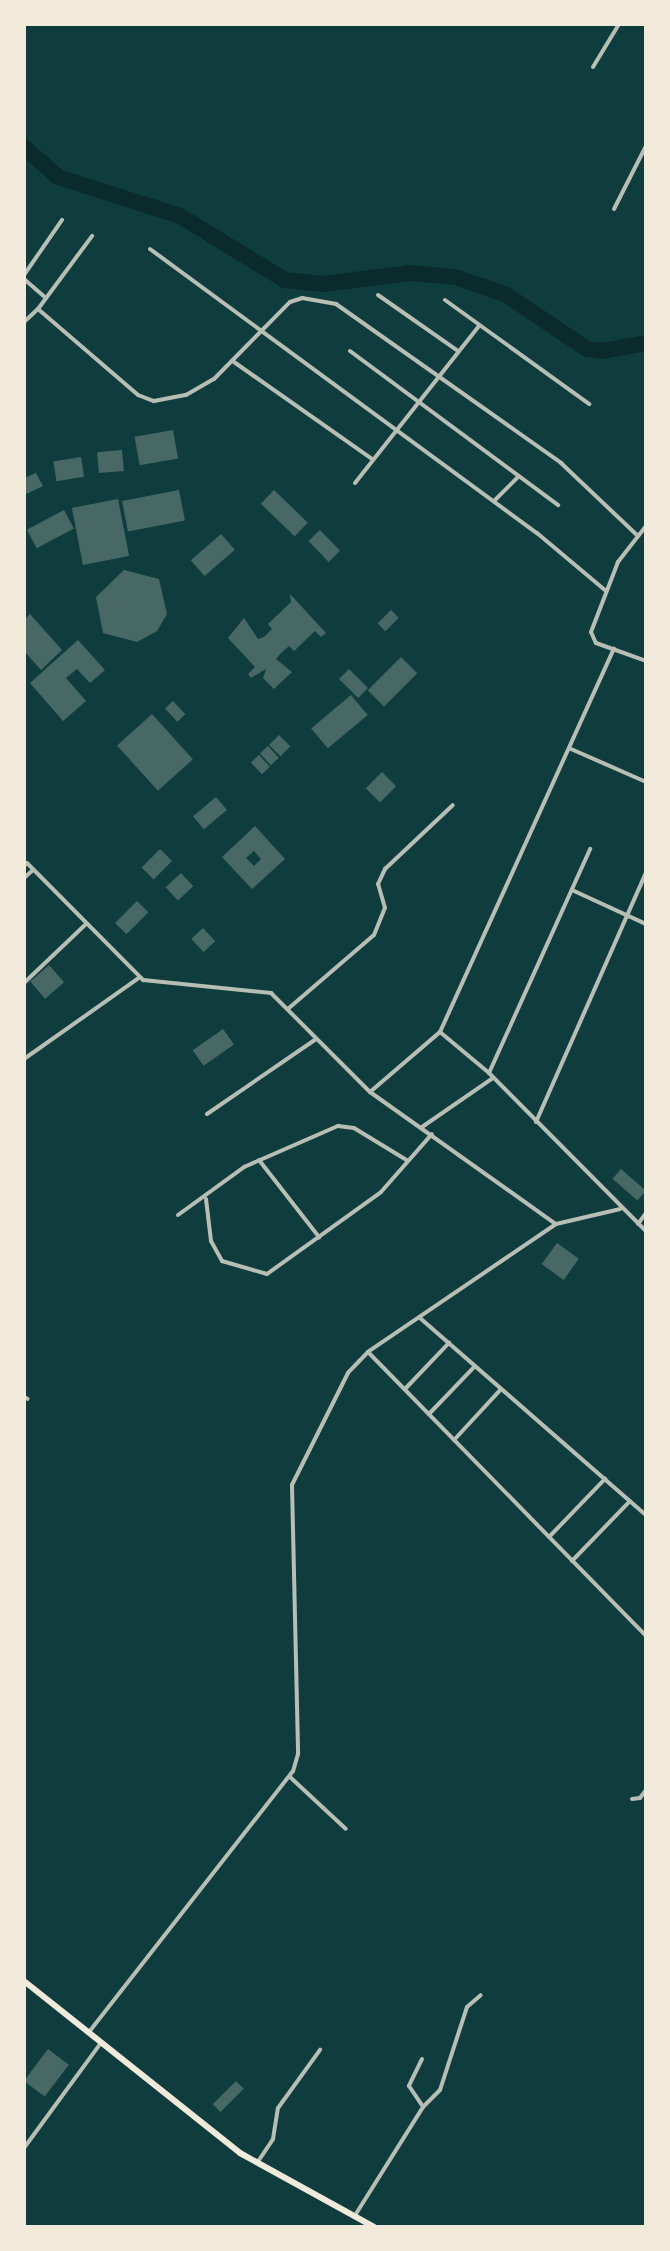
<!DOCTYPE html>
<style>
body{margin:0}
#map{position:relative;width:670px;height:2251px;overflow:hidden;background:#0f3d3e;font-family:"Fira Sans",sans-serif}
div>[style]{position:absolute}
[style*='--x']{left:calc(var(--x)*1px);top:calc(var(--y)*1px);width:calc(var(--w)*1px);rotate:calc(var(--a)*1deg)}
.river>*{height:16px;margin:-8px;padding:0 8px;transform-origin:8px;border-radius:8px;background:#0a2a2b}
.building>*{inset:0;background:#486865;transform-origin:0 0}
.minor>*{height:4px;margin:-2px;padding:0 2px;transform-origin:2px;border-radius:2px;background:#b8beb3}
.tertiary>*{height:4px;margin:-2px;padding:0 2px;transform-origin:2px;border-radius:2px;background:#b8beb3}
.primary>*{height:6px;margin:-3px;padding:0 3px;transform-origin:3px;border-radius:3px;background:#f1e9da}
span{translate:-50% -50%;white-space:nowrap;text-align:center;line-height:1.15;-webkit-text-stroke:8px #f1e9da;paint-order:stroke}
.frame{position:absolute;inset:0;border:26px solid #f1e9da;pointer-events:none}
</style>
<div id="map">
<div class="river">
<div style="--x:24;--y:147;--w:45;--a:41.4"></div>
<div style="--x:58;--y:177;--w:128;--a:17.7"></div>
<div style="--x:180;--y:216;--w:123;--a:31.4"></div>
<div style="--x:285;--y:280;--w:38;--a:6"></div>
<div style="--x:323;--y:284;--w:88;--a:-7.2"></div>
<div style="--x:410;--y:273;--w:45;--a:5.1"></div>
<div style="--x:455;--y:277;--w:53;--a:18.8"></div>
<div style="--x:505;--y:294;--w:99;--a:33.9"></div>
<div style="--x:587;--y:349;--w:16;--a:7"></div>
<div style="--x:603;--y:351;--w:44;--a:-10.5"></div>
</div>
<div class="building">
<div style="left:173px;top:430px;width:29px;height:39px;rotate:80deg"></div>
<div style="left:122px;top:450px;width:21px;height:25px;rotate:85deg"></div>
<div style="left:81px;top:457px;width:20px;height:28px;rotate:81deg"></div>
<div style="clip-path:polygon(36px 473px,43px 486px,24px 495px,24px 478px)"></div>
<div style="left:179px;top:490px;width:31px;height:58px;rotate:79deg"></div>
<div style="left:274px;top:490px;width:47px;height:19px;rotate:44deg"></div>
<div style="left:118px;top:499px;width:58px;height:47px;rotate:79deg"></div>
<div style="left:64px;top:510px;width:21px;height:42px;rotate:62deg"></div>
<div style="left:320px;top:530px;width:29px;height:16px;rotate:46deg"></div>
<div style="left:221px;top:534px;width:21px;height:40px;rotate:49deg"></div>
<div style="clip-path:polygon(124px 570px,159px 579px,167px 614px,157px 631px,137px 642px,103px 633px,96px 597px)"></div>
<div style="clip-path:polygon(290px 594px,326px 633px,321px 637px,315px 631px,294px 651px,289px 646px,280px 654px,276px 659px,292px 672px,274px 689px,263px 678px,266px 669px,251px 678px,248px 674px,255px 667px,228px 638px,244px 618px,258px 639px,264px 637px,272px 629px,268px 624px,291px 602px)"></div>
<div style="left:391px;top:610px;width:11px;height:19px;rotate:45deg"></div>
<div style="clip-path:polygon(30px 614px,62px 650px,41px 670px,24px 651px,24px 620px)"></div>
<div style="clip-path:polygon(78px 640px,105px 670px,90px 683px,77px 669px,66px 678px,86px 701px,63px 721px,30px 683px)"></div>
<div style="left:401px;top:657px;width:23px;height:47px;rotate:45deg"></div>
<div style="left:349px;top:669px;width:27px;height:14px;rotate:45deg"></div>
<div style="left:351px;top:695px;width:26px;height:52px;rotate:50deg"></div>
<div style="left:173px;top:701px;width:18px;height:11px;rotate:47deg"></div>
<div style="left:152px;top:714px;width:61px;height:47px;rotate:48deg"></div>
<div style="left:279px;top:735px;width:16px;height:14px;rotate:45deg"></div>
<div style="left:268px;top:746px;width:16px;height:11px;rotate:47deg"></div>
<div style="left:259px;top:755px;width:16px;height:11px;rotate:47deg"></div>
<div style="left:382px;top:772px;width:20px;height:23px;rotate:45deg"></div>
<div style="left:216px;top:797px;width:17px;height:30px;rotate:50deg"></div>
<div style="clip-path:polygon(evenodd,255px 826px,285px 859px,252px 889px,222px 857px,255px 826px,254px 851px,261px 859px,254px 866px,246px 858px,254px 851px)"></div>
<div style="left:160px;top:849px;width:17px;height:26px;rotate:45deg"></div>
<div style="left:181px;top:873px;width:18px;height:21px;rotate:47deg"></div>
<div style="left:137px;top:901px;width:16px;height:31px;rotate:45deg"></div>
<div style="left:203px;top:928px;width:18px;height:16px;rotate:47deg"></div>
<div style="left:49px;top:965px;width:23px;height:25px;rotate:49deg"></div>
<div style="left:223px;top:1029px;width:19px;height:37px;rotate:55deg"></div>
<div style="left:621px;top:1169px;width:33px;height:13px;rotate:41deg"></div>
<div style="left:557px;top:1243px;width:27px;height:26px;rotate:36deg"></div>
<div style="left:48px;top:2049px;width:26px;height:40px;rotate:37deg"></div>
<div style="left:236px;top:2081px;width:11px;height:33px;rotate:45deg"></div>
</div>
<div class="minor">
<div style="--x:593;--y:67;--w:50;--a:-58.8"></div>
<div style="--x:614;--y:209;--w:71;--a:-63.1"></div>
<div style="--x:150;--y:249;--w:480;--a:36.3"></div>
<div style="--x:537;--y:533;--w:89;--a:40"></div>
<div style="--x:24;--y:275;--w:67;--a:-55.4"></div>
<div style="--x:24;--y:279;--w:29;--a:41"></div>
<div style="--x:378;--y:295;--w:98;--a:35"></div>
<div style="--x:445;--y:300;--w:178;--a:35.8"></div>
<div style="--x:38;--y:309;--w:91;--a:-53.5"></div>
<div style="--x:24;--y:322;--w:19;--a:-43"></div>
<div style="--x:38;--y:309;--w:132;--a:40.7"></div>
<div style="--x:138;--y:395;--w:17;--a:21"></div>
<div style="--x:154;--y:401;--w:33;--a:-11"></div>
<div style="--x:186;--y:395;--w:32;--a:-30"></div>
<div style="--x:214;--y:379;--w:108;--a:-45.4"></div>
<div style="--x:290;--y:302;--w:13;--a:-18"></div>
<div style="--x:302;--y:298;--w:35;--a:10"></div>
<div style="--x:336;--y:304;--w:276;--a:35.2"></div>
<div style="--x:561;--y:463;--w:105;--a:43.5"></div>
<div style="--x:350;--y:351;--w:259;--a:36.5"></div>
<div style="--x:234;--y:362;--w:169;--a:35.1"></div>
<div style="--x:355;--y:483;--w:200;--a:-51.7"></div>
<div style="--x:494;--y:501;--w:35;--a:-45"></div>
<div style="--x:646;--y:526;--w:46;--a:127.9"></div>
<div style="--x:618;--y:562;--w:75;--a:111.1"></div>
<div style="--x:591;--y:632;--w:12;--a:66"></div>
<div style="--x:596;--y:643;--w:53;--a:19.8"></div>
<div style="--x:571;--y:749;--w:82;--a:23.7"></div>
<div style="--x:572;--y:890;--w:81;--a:24.7"></div>
<div style="--x:24;--y:983;--w:86;--a:-43.6"></div>
<div style="--x:289;--y:1008;--w:112;--a:-40.7"></div>
<div style="--x:374;--y:935;--w:29;--a:-68"></div>
<div style="--x:385;--y:908;--w:25;--a:-106"></div>
<div style="--x:378;--y:884;--w:17;--a:-65"></div>
<div style="--x:385;--y:869;--w:93;--a:-43.3"></div>
<div style="--x:440;--y:1032;--w:64;--a:39.9"></div>
<div style="--x:489;--y:1073;--w:223;--a:45.2"></div>
<div style="--x:24;--y:1059;--w:141;--a:-35.2"></div>
<div style="--x:489;--y:1073;--w:246;--a:-65.7"></div>
<div style="--x:370;--y:1092;--w:92;--a:-40.6"></div>
<div style="--x:440;--y:1032;--w:421;--a:-65.6"></div>
<div style="--x:207;--y:1114;--w:132;--a:-34.5"></div>
<div style="--x:536;--y:1122;--w:272;--a:-66.2"></div>
<div style="--x:422;--y:1127;--w:86;--a:-34.6"></div>
<div style="--x:259;--y:1160;--w:98;--a:52.1"></div>
<div style="--x:206;--y:1199;--w:42;--a:83.2"></div>
<div style="--x:211;--y:1241;--w:23;--a:61"></div>
<div style="--x:222;--y:1261;--w:47;--a:16.1"></div>
<div style="--x:267;--y:1274;--w:140;--a:-35.7"></div>
<div style="--x:381;--y:1192;--w:77;--a:-48.7"></div>
<div style="--x:178;--y:1215;--w:82;--a:-36"></div>
<div style="--x:244;--y:1167;--w:103;--a:-23.6"></div>
<div style="--x:338;--y:1126;--w:16;--a:7"></div>
<div style="--x:354;--y:1128;--w:63;--a:31.4"></div>
<div style="--x:556;--y:1224;--w:66;--a:-13.2"></div>
<div style="--x:638;--y:1224;--w:14;--a:-54"></div>
<div style="--x:420;--y:1318;--w:300;--a:41.1"></div>
<div style="--x:368;--y:1352;--w:397;--a:45.6"></div>
<div style="--x:405;--y:1389;--w:64;--a:-46.3"></div>
<div style="--x:24;--y:1397;--w:4;--a:27"></div>
<div style="--x:429;--y:1414;--w:65;--a:-46.2"></div>
<div style="--x:454;--y:1440;--w:69;--a:-47.3"></div>
<div style="--x:549;--y:1537;--w:81;--a:-46"></div>
<div style="--x:572;--y:1561;--w:83;--a:-46"></div>
<div style="--x:290;--y:1777;--w:76;--a:42.9"></div>
<div style="--x:632;--y:1799;--w:8;--a:-7"></div>
<div style="--x:640;--y:1798;--w:10;--a:-53"></div>
<div style="--x:422;--y:2059;--w:30;--a:116"></div>
<div style="--x:409;--y:2086;--w:25;--a:56"></div>
<div style="--x:24;--y:2148;--w:129;--a:-53.8"></div>
<div style="--x:257;--y:2163;--w:29;--a:-56"></div>
<div style="--x:273;--y:2139;--w:31;--a:-81"></div>
<div style="--x:278;--y:2108;--w:72;--a:-54.1"></div>
<div style="--x:354;--y:2217;--w:130;--a:-57.9"></div>
<div style="--x:423;--y:2107;--w:24;--a:-45"></div>
<div style="--x:440;--y:2090;--w:87;--a:-72"></div>
<div style="--x:467;--y:2007;--w:18;--a:-41"></div>
</div>
<div class="tertiary">
<div style="--x:24;--y:866;--w:4;--a:-45"></div>
<div style="--x:27;--y:863;--w:165;--a:45.2"></div>
<div style="--x:143;--y:980;--w:129;--a:5.8"></div>
<div style="--x:271;--y:993;--w:140;--a:45"></div>
<div style="--x:370;--y:1092;--w:228;--a:35.4"></div>
<div style="--x:556;--y:1224;--w:227;--a:145.8"></div>
<div style="--x:368;--y:1352;--w:29;--a:134"></div>
<div style="--x:348;--y:1373;--w:125;--a:116.6"></div>
<div style="--x:292;--y:1485;--w:269;--a:88.7"></div>
<div style="--x:298;--y:1754;--w:18;--a:106"></div>
<div style="--x:293;--y:1771;--w:331;--a:128"></div>
<div style="--x:24;--y:878;--w:12;--a:-42"></div>
</div>
<div class="primary">
<div style="--x:24;--y:1981;--w:276;--a:38.5"></div>
<div style="--x:240;--y:2153;--w:153;--a:28.9"></div>
</div>
<div class="frame"></div>
</div>
